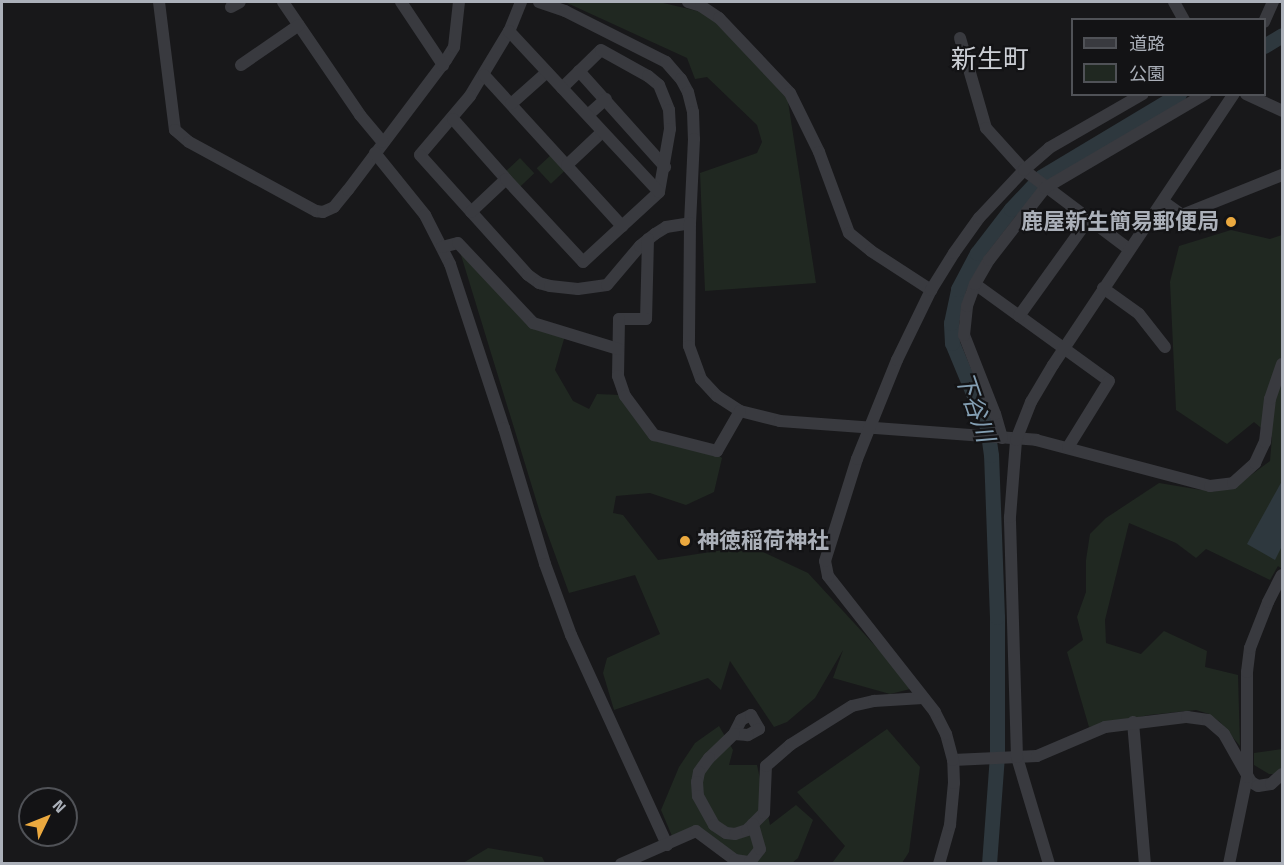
<!DOCTYPE html>
<meta charset="utf-8">
<style>
body{margin:0}
#map{position:relative;width:1284px;height:865px;overflow:hidden;background:#18181a;font-family:"Titillium Web","Noto Sans JP",sans-serif}
div>[style]{position:absolute}
[style*='--x']{left:calc(var(--x)*1px);top:calc(var(--y)*1px);width:calc(var(--w)*1px);rotate:calc(var(--a)*1deg)}
.green>*{inset:0;background:#202821;transform-origin:0 0}
.water>*{inset:0;background:#2e383e}
.river>*{height:15px;margin:-7.5px;padding:0 7.5px;transform-origin:7.5px;border-radius:7.5px;background:#2e383e}
.minor>*{height:12px;margin:-6px;padding:0 6px;transform-origin:6px;border-radius:6px;background:#393a3f}
.dots>*{width:16px;height:16px;translate:-50% -50%;box-sizing:border-box;border:3px solid #131315;border-radius:50%}
span{translate:-50% -50%;white-space:nowrap;text-align:center;line-height:1.15;-webkit-text-stroke:4.5px #131315;paint-order:stroke}
.poi-label{font-size:22px;color:#abb0b9;font-weight:700}
.right{translate:-100% -50%;text-align:right}
.left{translate:0 -50%;text-align:left}
.water-label{font-size:24px;color:#849fb3;font-style:italic}
.quarter-label{font-size:26px;color:#cccfd5}
.frame{position:absolute;inset:0;border:3px solid #abb0b9;pointer-events:none}
.legend{position:absolute;left:1071px;top:18px;width:195px;height:78px;box-sizing:border-box;background:#131315;border:2px solid #505257;margin:0;padding:8px 10px;list-style:none;font-size:18px;color:#abb0b9}
.legend li{display:flex;align-items:center;gap:12px;height:30px}
.legend b{width:30px;border:2px solid #505257}
.north{position:absolute;left:18px;top:787px;width:60px;height:60px;box-sizing:border-box;background:#131315;border:2px solid #505257;border-radius:50%;rotate:47deg;font-size:16px;font-weight:700;line-height:24px;text-align:center;color:#abb0b9}
.north::after{content:'';display:block;margin:auto;width:21px;height:27px;background:#eba93f;clip-path:polygon(50% 0,100% 100%,50% 72%,0 100%)}
</style>
<div id="map">
<div class="green">
<div style="clip-path:polygon(565px 2px,659px 2px,706px 13px,787px 95px,816px 283px,705px 291px,700px 173px,757px 153px,762px 142px,757px 125px,707px 77px,695px 79px,687px 58px)"></div>
<div style="left:552px;top:154px;width:21px;height:21px;rotate:47deg"></div>
<div style="left:520px;top:158px;width:21px;height:21px;rotate:47deg"></div>
<div style="clip-path:polygon(1231px 230px,1270px 239px,1282px 235px,1282px 569px,1278px 566px,1270px 580px,1206px 549px,1196px 558px,1176px 543px,1129px 523px,1105px 620px,1106px 643px,1141px 654px,1164px 631px,1207px 651px,1205px 667px,1238px 675px,1240px 746px,1220px 722px,1209px 714px,1196px 710px,1149px 715px,1089px 727px,1067px 652px,1083px 640px,1077px 617px,1086px 592px,1086px 560px,1090px 534px,1106px 518px,1159px 483px,1201px 490px,1232px 489px,1270px 461px,1272px 437px,1254px 422px,1227px 444px,1176px 410px,1170px 282px,1179px 246px)"></div>
<div style="clip-path:polygon(457px 242px,533px 323px,566px 332px,555px 370px,573px 401px,589px 409px,597px 394px,620px 395px,655px 441px,717px 454px,722px 458px,714px 492px,686px 505px,650px 493px,616px 496px,613px 513px,623px 515px,658px 560px,750px 546px,808px 573px,914px 688px,890px 694px,833px 678px,843px 650px,815px 698px,787px 722px,774px 727px,730px 661px,721px 690px,708px 678px,614px 710px,603px 673px,607px 658px,660px 634px,635px 575px,569px 593px,541px 516px)"></div>
<div style="clip-path:polygon(719px 726px,733px 750px,729px 765px,757px 765px,770px 825px,796px 805px,813px 820px,798px 858px,792px 863px,745px 863px,696px 831px,672px 836px,661px 810px,679px 767px,695px 743px)"></div>
<div style="clip-path:polygon(887px 729px,920px 767px,909px 852px,902px 863px,832px 863px,845px 846px,797px 792px)"></div>
<div style="clip-path:polygon(1282px 749px,1282px 771px,1280px 774px,1269px 774px,1254px 765px,1254px 753px)"></div>
<div style="clip-path:polygon(488px 848px,542px 857px,545px 863px,463px 863px)"></div>
</div>
<div class="water">
<div style="clip-path:polygon(1282px 481px,1282px 546px,1275px 560px,1247px 544px)"></div>
</div>
<div class="river">
<div style="--x:1264;--y:46;--w:21;--a:-31"></div>
<div style="--x:989;--y:864;--w:109;--a:-85.8"></div>
<div style="--x:997;--y:755;--w:138;--a:-90"></div>
<div style="--x:997;--y:617;--w:162;--a:-92.1"></div>
<div style="--x:991;--y:455;--w:28;--a:-98"></div>
<div style="--x:987;--y:427;--w:91;--a:-112.6"></div>
<div style="--x:952;--y:343;--w:20;--a:-93"></div>
<div style="--x:951;--y:323;--w:35;--a:-78"></div>
<div style="--x:958;--y:289;--w:41;--a:-62.2"></div>
<div style="--x:977;--y:253;--w:56;--a:-52.3"></div>
<div style="--x:1011;--y:209;--w:44;--a:-46.8"></div>
<div style="--x:1041;--y:177;--w:161;--a:-31"></div>
</div>
<div class="minor">
<div style="--x:159;--y:2;--w:129;--a:82.9"></div>
<div style="--x:175;--y:130;--w:18;--a:41"></div>
<div style="--x:189;--y:142;--w:145;--a:28.5"></div>
<div style="--x:316;--y:211;--w:7;--a:8"></div>
<div style="--x:323;--y:212;--w:12;--a:-24"></div>
<div style="--x:334;--y:207;--w:22;--a:-51"></div>
<div style="--x:348;--y:190;--w:163;--a:-53"></div>
<div style="--x:446;--y:60;--w:15;--a:-58"></div>
<div style="--x:454;--y:47;--w:45;--a:-83.7"></div>
<div style="--x:283;--y:2;--w:137;--a:55.7"></div>
<div style="--x:360;--y:115;--w:35;--a:50"></div>
<div style="--x:401;--y:2;--w:76;--a:56.3"></div>
<div style="--x:521;--y:2;--w:31;--a:112"></div>
<div style="--x:509;--y:31;--w:76;--a:121"></div>
<div style="--x:470;--y:96;--w:77;--a:130.3"></div>
<div style="--x:420;--y:155;--w:161;--a:48"></div>
<div style="--x:528;--y:275;--w:14;--a:36"></div>
<div style="--x:539;--y:283;--w:11;--a:15"></div>
<div style="--x:550;--y:286;--w:28;--a:6"></div>
<div style="--x:578;--y:289;--w:29;--a:-8"></div>
<div style="--x:607;--y:285;--w:51;--a:-49.8"></div>
<div style="--x:640;--y:246;--w:19;--a:-39"></div>
<div style="--x:655;--y:234;--w:13;--a:-32"></div>
<div style="--x:666;--y:227;--w:24;--a:-9"></div>
<div style="--x:539;--y:2;--w:28;--a:19"></div>
<div style="--x:565;--y:11;--w:113;--a:26.8"></div>
<div style="--x:666;--y:62;--w:23;--a:49"></div>
<div style="--x:681;--y:79;--w:15;--a:62"></div>
<div style="--x:688;--y:92;--w:21;--a:76"></div>
<div style="--x:693;--y:112;--w:27;--a:88"></div>
<div style="--x:694;--y:139;--w:84;--a:92.7"></div>
<div style="--x:690;--y:223;--w:123;--a:90.5"></div>
<div style="--x:689;--y:346;--w:35;--a:70"></div>
<div style="--x:701;--y:379;--w:23;--a:47"></div>
<div style="--x:717;--y:396;--w:27;--a:33"></div>
<div style="--x:740;--y:411;--w:41;--a:14"></div>
<div style="--x:780;--y:421;--w:257;--a:4.2"></div>
<div style="--x:1036;--y:440;--w:180;--a:14.8"></div>
<div style="--x:1210;--y:486;--w:23;--a:-7"></div>
<div style="--x:1233;--y:483;--w:30;--a:-42"></div>
<div style="--x:1255;--y:463;--w:23;--a:-65"></div>
<div style="--x:1265;--y:442;--w:43;--a:-83.4"></div>
<div style="--x:1270;--y:399;--w:37;--a:-71"></div>
<div style="--x:688;--y:2;--w:14;--a:17"></div>
<div style="--x:701;--y:6;--w:22;--a:34"></div>
<div style="--x:719;--y:18;--w:103;--a:46.6"></div>
<div style="--x:790;--y:93;--w:66;--a:63.8"></div>
<div style="--x:819;--y:152;--w:86;--a:69.7"></div>
<div style="--x:849;--y:233;--w:28;--a:39"></div>
<div style="--x:871;--y:251;--w:72;--a:33"></div>
<div style="--x:1174;--y:2;--w:21;--a:61"></div>
<div style="--x:231;--y:7;--w:10;--a:-29"></div>
<div style="--x:1264;--y:22;--w:22;--a:-66"></div>
<div style="--x:960;--y:38;--w:94;--a:73.9"></div>
<div style="--x:986;--y:128;--w:57;--a:47.9"></div>
<div style="--x:1024;--y:170;--w:131;--a:37"></div>
<div style="--x:241;--y:65;--w:70;--a:-34.6"></div>
<div style="--x:579;--y:71;--w:129;--a:48.1"></div>
<div style="--x:484;--y:75;--w:205;--a:47.6"></div>
<div style="--x:562;--y:88;--w:54;--a:-44.3"></div>
<div style="--x:601;--y:50;--w:54;--a:29"></div>
<div style="--x:648;--y:76;--w:14;--a:39"></div>
<div style="--x:659;--y:85;--w:27;--a:68"></div>
<div style="--x:669;--y:110;--w:19;--a:87"></div>
<div style="--x:670;--y:129;--w:64;--a:99.9"></div>
<div style="--x:1246;--y:94;--w:40;--a:25"></div>
<div style="--x:511;--y:104;--w:48;--a:-41.6"></div>
<div style="--x:588;--y:115;--w:24;--a:-42"></div>
<div style="--x:453;--y:119;--w:80;--a:48.5"></div>
<div style="--x:375;--y:153;--w:80;--a:51.1"></div>
<div style="--x:425;--y:215;--w:55;--a:63"></div>
<div style="--x:450;--y:264;--w:173;--a:71.8"></div>
<div style="--x:504;--y:428;--w:142;--a:73.2"></div>
<div style="--x:545;--y:564;--w:76;--a:69.9"></div>
<div style="--x:571;--y:635;--w:231;--a:65.4"></div>
<div style="--x:567;--y:165;--w:48;--a:-43.3"></div>
<div style="--x:1164;--y:202;--w:22;--a:36"></div>
<div style="--x:1182;--y:215;--w:108;--a:-21.8"></div>
<div style="--x:471;--y:212;--w:48;--a:-43.3"></div>
<div style="--x:506;--y:179;--w:113;--a:47.1"></div>
<div style="--x:583;--y:262;--w:103;--a:-42.6"></div>
<div style="--x:659;--y:192;--w:220;--a:-133"></div>
<div style="--x:648;--y:239;--w:80;--a:91.4"></div>
<div style="--x:646;--y:319;--w:27;--a:180"></div>
<div style="--x:619;--y:319;--w:57;--a:91"></div>
<div style="--x:618;--y:376;--w:21;--a:71"></div>
<div style="--x:625;--y:396;--w:49;--a:53.4"></div>
<div style="--x:654;--y:435;--w:65;--a:14.3"></div>
<div style="--x:717;--y:451;--w:46;--a:-60.1"></div>
<div style="--x:442;--y:247;--w:16;--a:-14"></div>
<div style="--x:458;--y:243;--w:110;--a:46.8"></div>
<div style="--x:533;--y:323;--w:89;--a:17"></div>
<div style="--x:975;--y:284;--w:165;--a:35.9"></div>
<div style="--x:1109;--y:381;--w:78;--a:121.8"></div>
<div style="--x:1103;--y:288;--w:44;--a:35.8"></div>
<div style="--x:1139;--y:314;--w:42;--a:51.8"></div>
<div style="--x:1019;--y:316;--w:118;--a:-54.3"></div>
<div style="--x:1002;--y:438;--w:25;--a:-106"></div>
<div style="--x:995;--y:414;--w:85;--a:-111.4"></div>
<div style="--x:964;--y:335;--w:29;--a:-84"></div>
<div style="--x:967;--y:306;--w:23;--a:-70"></div>
<div style="--x:975;--y:284;--w:28;--a:-60"></div>
<div style="--x:989;--y:260;--w:91;--a:-52.1"></div>
<div style="--x:1045;--y:188;--w:186;--a:-30.4"></div>
<div style="--x:1133;--y:722;--w:143;--a:85.2"></div>
<div style="--x:734;--y:734;--w:16;--a:-63"></div>
<div style="--x:741;--y:720;--w:11;--a:-27"></div>
<div style="--x:751;--y:715;--w:16;--a:60"></div>
<div style="--x:759;--y:729;--w:13;--a:151"></div>
<div style="--x:748;--y:735;--w:14;--a:-176"></div>
<div style="--x:734;--y:734;--w:35;--a:136"></div>
<div style="--x:709;--y:758;--w:17;--a:126"></div>
<div style="--x:699;--y:772;--w:10;--a:101"></div>
<div style="--x:697;--y:782;--w:14;--a:86"></div>
<div style="--x:698;--y:796;--w:33;--a:61"></div>
<div style="--x:714;--y:825;--w:14;--a:34"></div>
<div style="--x:726;--y:833;--w:9;--a:6"></div>
<div style="--x:735;--y:834;--w:13;--a:-18"></div>
<div style="--x:747;--y:830;--w:24;--a:-45"></div>
<div style="--x:764;--y:813;--w:47;--a:-87.6"></div>
<div style="--x:766;--y:766;--w:32;--a:-41"></div>
<div style="--x:790;--y:745;--w:73;--a:-32.2"></div>
<div style="--x:852;--y:706;--w:23;--a:-13"></div>
<div style="--x:874;--y:701;--w:49;--a:-3.5"></div>
<div style="--x:953;--y:760;--w:84;--a:-2.7"></div>
<div style="--x:1037;--y:756;--w:74;--a:-23.1"></div>
<div style="--x:1105;--y:727;--w:83;--a:-7"></div>
<div style="--x:1187;--y:717;--w:21;--a:8"></div>
<div style="--x:1208;--y:720;--w:21;--a:41"></div>
<div style="--x:1224;--y:734;--w:55;--a:60.6"></div>
<div style="--x:1251;--y:782;--w:8;--a:30"></div>
<div style="--x:1258;--y:786;--w:13;--a:-9"></div>
<div style="--x:1271;--y:784;--w:15;--a:-42"></div>
<div style="--x:621;--y:864;--w:82;--a:-23.7"></div>
<div style="--x:696;--y:831;--w:49;--a:36.6"></div>
<div style="--x:735;--y:860;--w:15;--a:8"></div>
<div style="--x:750;--y:862;--w:16;--a:-52"></div>
<div style="--x:760;--y:849;--w:26;--a:-106"></div>
<div style="--x:939;--y:864;--w:41;--a:-74.2"></div>
<div style="--x:950;--y:825;--w:42;--a:-84.6"></div>
<div style="--x:954;--y:783;--w:23;--a:-92"></div>
<div style="--x:953;--y:760;--w:27;--a:-105"></div>
<div style="--x:946;--y:734;--w:25;--a:-117"></div>
<div style="--x:935;--y:712;--w:173;--a:-128.2"></div>
<div style="--x:828;--y:576;--w:15;--a:-101"></div>
<div style="--x:825;--y:561;--w:107;--a:-72.6"></div>
<div style="--x:857;--y:459;--w:107;--a:-68"></div>
<div style="--x:897;--y:360;--w:78;--a:-64.1"></div>
<div style="--x:931;--y:290;--w:44;--a:-58.1"></div>
<div style="--x:954;--y:253;--w:43;--a:-54.5"></div>
<div style="--x:979;--y:218;--w:66;--a:-46.8"></div>
<div style="--x:1024;--y:170;--w:33;--a:-41"></div>
<div style="--x:1049;--y:148;--w:108;--a:-29.9"></div>
<div style="--x:1049;--y:864;--w:112;--a:-106.7"></div>
<div style="--x:1017;--y:757;--w:240;--a:-91.7"></div>
<div style="--x:1010;--y:517;--w:77;--a:-85.5"></div>
<div style="--x:1016;--y:440;--w:41;--a:-68.5"></div>
<div style="--x:1031;--y:402;--w:43;--a:-59.3"></div>
<div style="--x:1053;--y:365;--w:326;--a:-56.3"></div>
<div style="--x:1229;--y:864;--w:89;--a:-78.3"></div>
<div style="--x:1247;--y:777;--w:105;--a:-90"></div>
<div style="--x:1247;--y:672;--w:24;--a:-83"></div>
<div style="--x:1250;--y:648;--w:49;--a:-68.6"></div>
<div style="--x:1268;--y:602;--w:30;--a:-63"></div>
</div>
<div class="dots">
<div style="left:1231px;top:222px;background:#eba93f"></div>
<div style="left:685px;top:541px;background:#eba93f"></div>
</div>
<div class="poi-label">
<span class="right" style="left:1219px;top:222px">鹿屋新生簡易郵便局</span>
<span class="left" style="left:697px;top:541px">神徳稲荷神社</span>
</div>
<div class="water-label">
<span style="left:975px;top:407px;rotate:71deg">下谷川</span>
</div>
<div class="quarter-label">
<span style="left:990px;top:59px">新生町</span>
</div>
<div class="frame"></div>
<ul class="legend">
<li><b style="height:8px;background:#393a3f"></b>道路</li>
<li><b style="height:16px;background:#202821"></b>公園</li>
</ul>
<div class="north">N</div>
</div>
